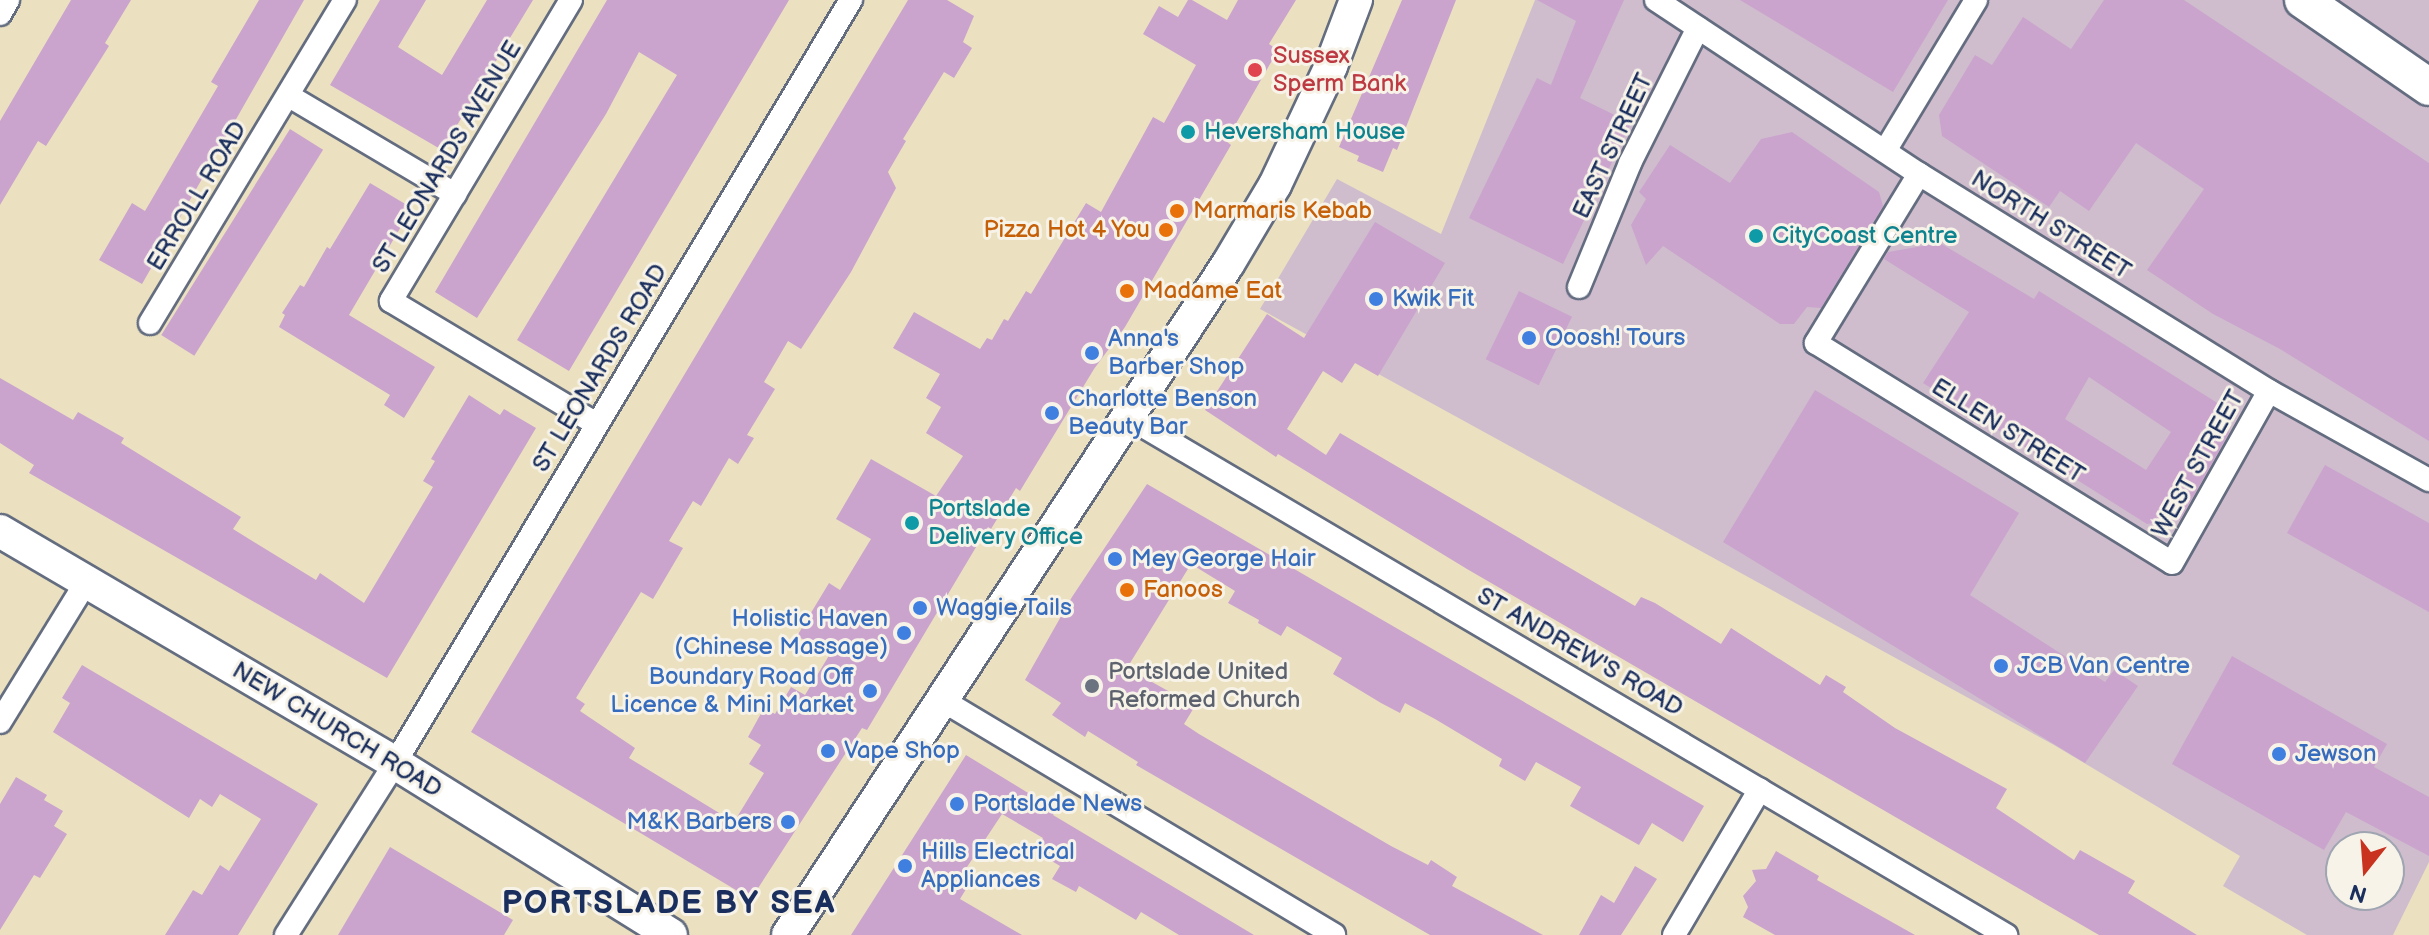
<!DOCTYPE html>
<style>
body{margin:0}
#map{position:relative;width:2429px;height:935px;overflow:hidden;background:#ebe1c0;font-family:"Balsamiq Sans",sans-serif}
div>[style]{position:absolute}
[style*='--x']{left:calc(var(--x)*1px);top:calc(var(--y)*1px);width:calc(var(--w)*1px);rotate:calc(var(--a)*1deg)}
.industrial>*{inset:0;background:#cfbdce}
.building>*{inset:0;background:#caa4cd;transform-origin:0 0}
.roads{filter:drop-shadow(2px 0 #646d80) drop-shadow(-2px 0 #646d80) drop-shadow(0 2px #646d80) drop-shadow(0 -2px #646d80)}
.street>*{height:22px;margin:-11px;padding:0 11px;transform-origin:11px;border-radius:11px;background:#fff}
.secondary>*{height:32px;margin:-16px;padding:0 16px;transform-origin:16px;border-radius:16px;background:#fff}
.primary>*{height:36px;margin:-18px;padding:0 18px;transform-origin:18px;border-radius:18px;background:#fff}
.dots>*{width:22px;height:22px;translate:-50% -50%;box-sizing:border-box;border:4px solid #f7f3e8;border-radius:50%}
span{translate:-50% -50%;white-space:nowrap;text-align:center;line-height:1.15;-webkit-text-stroke:6px #f7f3e8;paint-order:stroke}
.health-label{font-size:24px;color:#be3a42}
.left{translate:0 -50%;text-align:left}
.culture-label{font-size:24px;color:#0d838f}
.street-label{font-size:24px;color:#1b2f5e}
.food-label{font-size:24px;color:#c56008}
.right{translate:-100% -50%;text-align:right}
.shop-label{font-size:24px;color:#366cbe}
.worship-label{font-size:24px;color:#5b616d}
.district-label{font-size:32px;color:#1b2f5e;font-weight:700;letter-spacing:2px}
.north{position:absolute;left:2325px;top:831px;width:80px;height:80px;box-sizing:border-box;background:#f7f3e8;border:2px solid #9fa5b1;border-radius:50%;rotate:197deg;font-size:22px;font-weight:700;line-height:32px;text-align:center;color:#1b2f5e}
.north::after{content:'';display:block;margin:auto;width:28px;height:36px;background:#c8321e;clip-path:polygon(50% 0,100% 100%,50% 72%,0 100%)}
</style>
<div id="map">
<div class="industrial">
<div style="clip-path:polygon(evenodd,1535px 0,2429px 0,2429px 862px,2393px 935px,2307px 935px,2223px 886px,2240px 856px,2054px 745px,1260px 309px,1337px 179px,1441px 234px,1535px 0,2341px 847px,2389px 847px,2389px 895px,2341px 895px,2341px 847px)"></div>
</div>
<div class="building">
<div style="clip-path:polygon(71px 0,131px 0,105px 43px,109px 46px,46px 146px,38px 141px,0 205px,0 121px)"></div>
<div style="clip-path:polygon(259px 0,304px 0,142px 284px,99px 260px,132px 203px,145px 211px,218px 86px,211px 82px)"></div>
<div style="clip-path:polygon(380px 0,426px 0,398px 47px,442px 75px,487px 0,533px 0,442px 150px,330px 85px)"></div>
<div style="clip-path:polygon(607px 0,789px 0,569px 371px,517px 340px,677px 75px,639px 52px,606px 114px,477px 318px,435px 292px)"></div>
<div style="clip-path:polygon(908px 0,947px 0,974px 16px,963px 42px,972px 48px,954px 78px,944px 72px,903px 139px,906px 141px,888px 172px,896px 188px,851px 272px,801px 349px,788px 341px,764px 382px,775px 389px,747px 435px,754px 438px,738px 464px,729px 458px,701px 506px,693px 501px,669px 541px,683px 548px,653px 599px,641px 592px,576px 698px,585px 704px,580px 711px,635px 748px,629px 758px,734px 822px,764px 773px,749px 764px,761px 745px,748px 737px,764px 708px,775px 714px,791px 687px,805px 695px,830px 654px,797px 636px,829px 583px,840px 590px,871px 539px,836px 519px,871px 459px,936px 496px,963px 456px,926px 433px,941px 407px,926px 398px,940px 374px,893px 348px,914px 312px,980px 349px,987px 338px,992px 340px,1004px 319px,1008px 321px,1026px 291px,1031px 294px,1086px 203px,1101px 212px,1153px 117px,1164px 123px,1196px 65px,1143px 34px,1159px 6px,1178px 17px,1188px 0,1192px 0,1227px 20px,1238px 0,1296px 0,1269px 44px,1278px 50px,1226px 141px,1231px 145px,1125px 327px,1094px 369px,1020px 491px,1016px 488px,991px 529px,988px 527px,867px 730px,862px 728px,751px 899px,471px 732px)"></div>
<div style="clip-path:polygon(1402px 0,1456px 0,1397px 150px,1393px 148px,1383px 172px,1357px 161px,1359px 156px,1339px 147px)"></div>
<div style="clip-path:polygon(1537px 0,1624px 0,1580px 98px,1631px 123px,1563px 264px,1469px 218px,1537px 78px,1551px 85px,1576px 21px)"></div>
<div style="clip-path:polygon(1740px 0,1948px 0,1893px 92px)"></div>
<div style="clip-path:polygon(2104px 0,2184px 0,2429px 163px,2429px 441px,2280px 349px,2213px 314px,2147px 270px,2204px 189px,2136px 143px,2089px 211px,2060px 191px,2049px 207px,1942px 136px,1939px 115px,1975px 55px,1992px 65px,2023px 17px,2071px 49px)"></div>
<div style="left:290px;top:129px;width:39px;height:243px;rotate:32deg"></div>
<div style="clip-path:polygon(1792px 132px,1879px 192px,1883px 206px,1821px 308px,1807px 307px,1794px 324px,1780px 324px,1663px 246px,1646px 265px,1631px 225px,1646px 199px,1639px 192px,1670px 145px,1730px 183px,1761px 139px)"></div>
<div style="clip-path:polygon(370px 183px,412px 208px,349px 315px,435px 367px,404px 418px,384px 405px,390px 395px,279px 327px,285px 315px,282px 313px,300px 285px,304px 287px,327px 247px,330px 249px)"></div>
<div style="clip-path:polygon(1375px 222px,1445px 263px,1378px 376px,1355px 363px,1342px 383px,1323px 371px,1287px 429px,1326px 455px,1340px 433px,1635px 606px,1641px 597px,1655px 603px,1721px 644px,1731px 628px,1820px 685px,1826px 675px,1846px 687px,1843px 692px,1895px 728px,2007px 789px,1996px 808px,2074px 860px,2080px 850px,2135px 881px,2128px 893px,2197px 935px,2099px 935px,1467px 569px,1278px 454px,1276px 457px,1205px 410px,1267px 314px,1304px 338px)"></div>
<div style="clip-path:polygon(evenodd,1940px 243px,2034px 299px,2039px 291px,2219px 404px,2229px 433px,2180px 520px,2147px 524px,1923px 383px,1969px 312px,1884px 259px,1888px 252px,1940px 243px,2089px 377px,2171px 432px,2146px 470px,2065px 419px,2089px 377px)"></div>
<div style="left:1519px;top:291px;width:59px;height:76px;rotate:26deg"></div>
<div style="clip-path:polygon(0 378px,73px 420px,78px 412px,124px 438px,121px 443px,241px 517px,233px 529px,316px 580px,320px 573px,364px 603px,433px 487px,423px 481px,435px 461px,431px 459px,469px 395px,500px 415px,504px 409px,536px 428px,387px 678px,29px 473px,34px 465px,0 443px)"></div>
<div style="clip-path:polygon(1815px 390px,2019px 513px,1970px 595px,2105px 682px,2114px 670px,2138px 686px,2085px 763px,1723px 542px)"></div>
<div style="clip-path:polygon(2325px 465px,2429px 523px,2429px 612px,2287px 533px)"></div>
<div style="clip-path:polygon(1147px 484px,1704px 806px,1683px 842px,1652px 823px,1639px 845px,1570px 806px,1581px 787px,1536px 762px,1525px 781px,1499px 766px,1502px 759px,1435px 719px,1405px 703px,1400px 713px,1381px 703px,1333px 674px,1342px 658px,1287px 626px,1281px 636px,1258px 623px,1259px 620px,1228px 603px,1235px 591px,1191px 564px,1127px 668px,1195px 706px,1184px 724px,1199px 734px,1391px 846px,1428px 865px,1431px 860px,1457px 877px,1452px 886px,1543px 935px,1430px 935px,1136px 765px,1138px 762px,1088px 731px,1085px 737px,1052px 715px,1061px 703px,1025px 680px,1072px 597px)"></div>
<div style="clip-path:polygon(2232px 656px,2387px 744px,2374px 767px,2429px 797px,2429px 856px,2346px 812px,2324px 850px,2172px 764px)"></div>
<div style="clip-path:polygon(82px 665px,318px 804px,238px 935px,165px 935px,193px 890px,202px 895px,220px 865px,229px 871px,261px 819px,220px 794px,212px 807px,200px 799px,189px 818px,53px 732px,70px 703px,62px 698px)"></div>
<div style="clip-path:polygon(966px 755px,1056px 810px,1053px 815px,1254px 935px,1179px 935px,1141px 912px,1136px 920px,1079px 886px,1076px 892px,1052px 879px,1060px 866px,1035px 851px,1043px 838px,1002px 814px,965px 870px,974px 876px,960px 899px,1022px 935px,851px 935px)"></div>
<div style="clip-path:polygon(16px 777px,47px 795px,44px 800px,63px 811px,54px 826px,67px 834px,40px 878px,34px 875px,0 930px,0 804px)"></div>
<div style="clip-path:polygon(390px 847px,513px 920px,504px 935px,338px 935px)"></div>
<div style="clip-path:polygon(1776px 851px,1819px 876px,1817px 880px,1915px 935px,1775px 935px,1743px 917px,1748px 907px,1743px 896px,1756px 881px,1752px 870px,1766px 869px)"></div>
<div style="clip-path:polygon(1635px 866px,1657px 879px,1621px 935px,1579px 935px,1601px 895px,1614px 903px)"></div>
</div>
<div class="roads">
<div class="street">
<div style="--x:571;--y:0;--w:351;--a:120.9"></div>
<div style="--x:391;--y:301;--w:238;--a:30.9"></div>
<div style="--x:1656;--y:0;--w:315;--a:33.5"></div>
<div style="--x:1919;--y:174;--w:412;--a:31.8"></div>
<div style="--x:2269;--y:391;--w:183;--a:29.1"></div>
<div style="--x:0;--y:14;--w:16;--a:-60"></div>
<div style="--x:289;--y:96;--w:193;--a:30.6"></div>
<div style="--x:1885;--y:151;--w:176;--a:-58.9"></div>
<div style="--x:1919;--y:174;--w:198;--a:121.4"></div>
<div style="--x:1816;--y:343;--w:418;--a:31.7"></div>
<div style="--x:2172;--y:563;--w:197;--a:-60.6"></div>
<div style="--x:1579;--y:287;--w:134;--a:-67.6"></div>
<div style="--x:1630;--y:163;--w:151;--a:-63.3"></div>
<div style="--x:150;--y:323;--w:377;--a:-58.9"></div>
<div style="--x:1126;--y:416;--w:1022;--a:30.53"></div>
<div style="--x:942;--y:700;--w:457;--a:30.9"></div>
<div style="--x:0;--y:722;--w:164;--a:-58.4"></div>
<div style="--x:286;--y:935;--w:204;--a:-57.6"></div>
<div style="--x:395;--y:763;--w:889;--a:-59.14"></div>
<div style="--x:1674;--y:935;--w:169;--a:-59.5"></div>
</div>
<div class="secondary">
<div style="--x:0;--y:531;--w:458;--a:30.4"></div>
<div style="--x:395;--y:763;--w:325;--a:31.9"></div>
<div style="--x:788;--y:935;--w:802;--a:-56.75"></div>
<div style="--x:1228;--y:264;--w:92;--a:-59.3"></div>
<div style="--x:1275;--y:185;--w:132;--a:-64.8"></div>
<div style="--x:1331;--y:66;--w:71;--a:-69.3"></div>
</div>
<div class="primary">
<div style="--x:2303;--y:0;--w:153;--a:34.6"></div>
</div>
</div>
<div class="dots">
<div style="left:1255px;top:70px;background:#e0444e"></div>
<div style="left:1188px;top:132px;background:#0f9aa8"></div>
<div style="left:1177px;top:211px;background:#e8710a"></div>
<div style="left:1166px;top:230px;background:#e8710a"></div>
<div style="left:1756px;top:236px;background:#0f9aa8"></div>
<div style="left:1127px;top:291px;background:#e8710a"></div>
<div style="left:1376px;top:299px;background:#3f7fe0"></div>
<div style="left:1529px;top:338px;background:#3f7fe0"></div>
<div style="left:1092px;top:353px;background:#3f7fe0"></div>
<div style="left:1052px;top:413px;background:#3f7fe0"></div>
<div style="left:912px;top:523px;background:#0f9aa8"></div>
<div style="left:1115px;top:559px;background:#3f7fe0"></div>
<div style="left:1127px;top:590px;background:#e8710a"></div>
<div style="left:920px;top:608px;background:#3f7fe0"></div>
<div style="left:904px;top:633px;background:#3f7fe0"></div>
<div style="left:2001px;top:666px;background:#3f7fe0"></div>
<div style="left:1092px;top:686px;background:#6b7280"></div>
<div style="left:870px;top:691px;background:#3f7fe0"></div>
<div style="left:828px;top:751px;background:#3f7fe0"></div>
<div style="left:2279px;top:754px;background:#3f7fe0"></div>
<div style="left:957px;top:804px;background:#3f7fe0"></div>
<div style="left:788px;top:822px;background:#3f7fe0"></div>
<div style="left:905px;top:866px;background:#3f7fe0"></div>
</div>
<div class="health-label">
<span class="left" style="left:1273px;top:70px">Sussex<br>Sperm Bank</span>
</div>
<div class="culture-label">
<span class="left" style="left:1204px;top:132px">Heversham House</span>
<span class="left" style="left:1772px;top:236px">CityCoast Centre</span>
<span class="left" style="left:928px;top:523px">Portslade<br>Delivery Office</span>
</div>
<div class="street-label">
<span style="left:1613px;top:146px;rotate:-65deg">EAST STREET</span>
<span style="left:447px;top:157px;rotate:-59deg">ST LEONARDS AVENUE</span>
<span style="left:197px;top:196px;rotate:-59deg">ERROLL ROAD</span>
<span style="left:2051px;top:225px;rotate:32deg">NORTH STREET</span>
<span style="left:600px;top:368px;rotate:-59deg">ST LEONARDS ROAD</span>
<span style="left:2008px;top:431px;rotate:32deg">ELLEN STREET</span>
<span style="left:2198px;top:464px;rotate:-61deg">WEST STREET</span>
<span style="left:1580px;top:652px;rotate:30deg">ST ANDREW'S ROAD</span>
<span style="left:337px;top:730px;rotate:31deg">NEW CHURCH ROAD</span>
</div>
<div class="food-label">
<span class="left" style="left:1193px;top:211px">Marmaris Kebab</span>
<span class="right" style="left:1150px;top:230px">Pizza Hot 4 You</span>
<span class="left" style="left:1143px;top:291px">Madame Eat</span>
<span class="left" style="left:1143px;top:590px">Fanoos</span>
</div>
<div class="shop-label">
<span class="left" style="left:1392px;top:299px">Kwik Fit</span>
<span class="left" style="left:1545px;top:338px">Ooosh! Tours</span>
<span class="left" style="left:1108px;top:353px">Anna's<br>Barber Shop</span>
<span class="left" style="left:1068px;top:413px">Charlotte Benson<br>Beauty Bar</span>
<span class="left" style="left:1131px;top:559px">Mey George Hair</span>
<span class="left" style="left:936px;top:608px">Waggie Tails</span>
<span class="right" style="left:888px;top:633px">Holistic Haven<br>(Chinese Massage)</span>
<span class="left" style="left:2017px;top:666px">JCB Van Centre</span>
<span class="right" style="left:854px;top:691px">Boundary Road Off<br>Licence &amp; Mini Market</span>
<span class="left" style="left:844px;top:751px">Vape Shop</span>
<span class="left" style="left:2295px;top:754px">Jewson</span>
<span class="left" style="left:973px;top:804px">Portslade News</span>
<span class="right" style="left:772px;top:822px">M&amp;K Barbers</span>
<span class="left" style="left:921px;top:866px">Hills Electrical<br>Appliances</span>
</div>
<div class="worship-label">
<span class="left" style="left:1108px;top:686px">Portslade United<br>Reformed Church</span>
</div>
<div class="district-label">
<span style="left:669px;top:904px">PORTSLADE BY SEA</span>
</div>
<div class="north">N</div>
</div>
